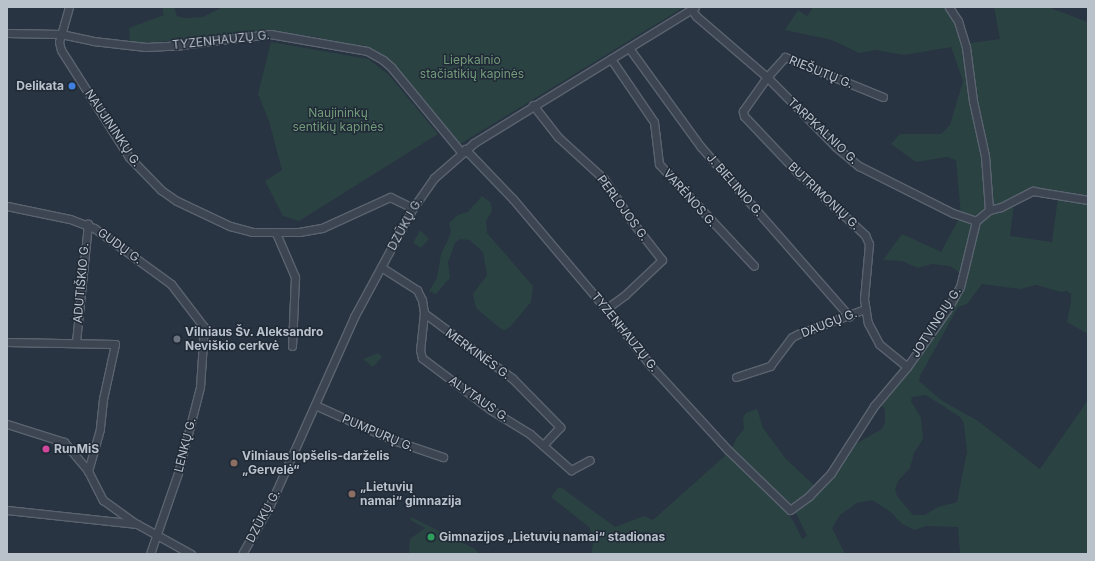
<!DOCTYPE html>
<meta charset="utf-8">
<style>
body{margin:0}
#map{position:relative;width:1095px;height:561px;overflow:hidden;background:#283441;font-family:Inter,sans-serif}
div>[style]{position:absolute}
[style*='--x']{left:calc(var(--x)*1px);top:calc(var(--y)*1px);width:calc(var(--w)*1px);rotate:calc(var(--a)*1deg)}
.green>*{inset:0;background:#2b4243}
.roads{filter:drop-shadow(1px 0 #5a636f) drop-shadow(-1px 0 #5a636f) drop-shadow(0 1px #5a636f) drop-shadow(0 -1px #5a636f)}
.minor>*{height:7px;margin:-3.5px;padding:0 3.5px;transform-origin:3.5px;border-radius:3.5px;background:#3c4551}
.dots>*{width:11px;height:11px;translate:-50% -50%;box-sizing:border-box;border:2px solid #212a37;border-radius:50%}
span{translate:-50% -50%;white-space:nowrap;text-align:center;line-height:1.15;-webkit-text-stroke:3px #212a37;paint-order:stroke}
.street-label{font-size:12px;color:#b9c1cb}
.park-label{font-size:12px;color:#729b7a}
.poi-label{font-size:12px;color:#b9c1cb;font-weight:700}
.right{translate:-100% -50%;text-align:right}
.left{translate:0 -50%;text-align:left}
.frame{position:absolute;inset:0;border:8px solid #b9c1cb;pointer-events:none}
</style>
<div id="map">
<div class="green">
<div style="clip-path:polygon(162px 7px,174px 7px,177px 16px,185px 18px,203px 17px,223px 7px,684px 7px,460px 144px,392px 62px,374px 50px,316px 37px,274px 32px,130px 44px,129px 28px,164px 15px)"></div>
<div style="clip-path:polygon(evenodd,813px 7px,954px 7px,970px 43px,1000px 39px,994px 7px,1048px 7px,1088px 22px,1088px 334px,1067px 322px,1071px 301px,1071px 294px,1067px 291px,1061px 292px,1036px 285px,1020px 289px,982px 284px,967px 304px,958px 307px,920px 376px,919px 381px,941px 400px,978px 421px,1040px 469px,1088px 400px,1088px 554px,960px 554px,958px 527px,926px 526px,915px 530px,902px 524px,891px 512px,872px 500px,857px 503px,840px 515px,832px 528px,845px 554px,591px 554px,594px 540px,589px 527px,551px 497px,558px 488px,562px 488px,615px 527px,644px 516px,653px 520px,727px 454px,782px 507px,794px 522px,802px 539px,807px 536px,797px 515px,731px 451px,736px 439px,744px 429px,743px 418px,746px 413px,757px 409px,763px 428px,786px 459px,819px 490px,850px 447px,882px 429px,885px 423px,885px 410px,881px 404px,915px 363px,967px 282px,960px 273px,950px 266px,932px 264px,918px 268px,902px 261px,883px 260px,902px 234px,941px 252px,961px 215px,956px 160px,947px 157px,916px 162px,891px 144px,900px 134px,941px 134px,950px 125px,963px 81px,951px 47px,904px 55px,876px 50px,859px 53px,832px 40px,785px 30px,798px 10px,807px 16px,813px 7px,1040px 194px,1058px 197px,1052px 242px,1010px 236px,1014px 202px,1040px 194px,813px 7px,926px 395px,960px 417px,964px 424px,967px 452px,957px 502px,938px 507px,925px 515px,913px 515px,897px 496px,895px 489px,898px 481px,910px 468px,914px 453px,923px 439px,921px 418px,911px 401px,912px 397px,926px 395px)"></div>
<div style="clip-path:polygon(271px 42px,368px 59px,388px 74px,438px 134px,299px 221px,283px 216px,265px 181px,282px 170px,269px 121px,258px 94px)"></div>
<div style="clip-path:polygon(482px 196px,491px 203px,492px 211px,486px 221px,487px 233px,533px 286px,531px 302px,510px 327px,505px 330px,501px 329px,476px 308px,473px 294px,487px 275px,483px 252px,470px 240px,460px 239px,455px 243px,448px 262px,450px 278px,436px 294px,429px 291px,437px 278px,441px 254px,449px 238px,451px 230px,449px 223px,458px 215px,468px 212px)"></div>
<div style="clip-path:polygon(420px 230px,429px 239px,421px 248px,413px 243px)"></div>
<div style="clip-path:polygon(378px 353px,382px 357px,373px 367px,363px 359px)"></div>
<div style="clip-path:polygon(411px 517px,475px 549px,479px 554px,409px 554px,410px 539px,425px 528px,410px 520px)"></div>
</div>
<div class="roads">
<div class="minor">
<div style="--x:69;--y:7;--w:36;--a:106"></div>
<div style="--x:59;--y:42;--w:8;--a:76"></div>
<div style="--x:61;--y:50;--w:127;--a:57.6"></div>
<div style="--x:129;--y:157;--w:46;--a:45.9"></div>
<div style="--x:161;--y:190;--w:19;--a:35"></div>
<div style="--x:177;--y:201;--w:59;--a:25.3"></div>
<div style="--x:230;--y:226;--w:23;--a:15"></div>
<div style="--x:252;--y:232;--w:47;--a:0"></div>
<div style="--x:299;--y:232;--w:23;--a:-10"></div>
<div style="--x:322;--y:228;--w:75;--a:-24.5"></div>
<div style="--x:390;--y:197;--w:25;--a:26"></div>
<div style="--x:691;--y:9;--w:9;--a:54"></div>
<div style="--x:696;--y:16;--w:94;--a:40.7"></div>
<div style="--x:767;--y:77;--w:98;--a:45.4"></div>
<div style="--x:836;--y:147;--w:30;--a:40"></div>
<div style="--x:859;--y:166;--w:105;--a:26.6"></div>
<div style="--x:953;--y:213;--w:24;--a:19"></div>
<div style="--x:7;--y:33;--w:54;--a:1.1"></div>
<div style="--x:61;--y:34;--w:33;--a:12"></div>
<div style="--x:93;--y:41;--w:53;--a:6.5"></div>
<div style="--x:146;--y:47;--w:35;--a:-3"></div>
<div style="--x:181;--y:45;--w:90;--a:-7"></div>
<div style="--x:270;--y:34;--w:98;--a:9.9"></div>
<div style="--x:367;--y:51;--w:18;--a:29"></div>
<div style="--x:383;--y:60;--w:11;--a:41"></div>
<div style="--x:391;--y:67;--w:110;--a:50.5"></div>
<div style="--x:629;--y:48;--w:122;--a:54"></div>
<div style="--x:701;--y:147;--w:225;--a:48.8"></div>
<div style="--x:611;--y:59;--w:76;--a:55.7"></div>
<div style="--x:654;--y:122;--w:42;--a:83.2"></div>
<div style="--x:659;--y:164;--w:139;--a:47"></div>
<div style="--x:883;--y:97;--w:106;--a:-157.8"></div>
<div style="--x:785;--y:57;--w:27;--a:132"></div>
<div style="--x:767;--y:77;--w:42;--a:125.2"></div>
<div style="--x:743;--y:111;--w:5;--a:79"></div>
<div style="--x:744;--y:116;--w:77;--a:46.6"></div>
<div style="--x:797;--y:172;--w:93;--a:42.8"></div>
<div style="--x:865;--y:235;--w:10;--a:66"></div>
<div style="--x:869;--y:244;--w:55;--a:95.2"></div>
<div style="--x:864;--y:299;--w:24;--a:81"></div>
<div style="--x:868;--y:323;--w:24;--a:62"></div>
<div style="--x:879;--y:344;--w:36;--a:39"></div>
<div style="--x:533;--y:105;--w:41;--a:52"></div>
<div style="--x:558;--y:137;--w:62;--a:42.4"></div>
<div style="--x:604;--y:179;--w:53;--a:56.6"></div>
<div style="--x:633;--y:223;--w:47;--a:51.9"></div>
<div style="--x:662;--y:260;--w:51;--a:136.6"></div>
<div style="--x:625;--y:295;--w:24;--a:144"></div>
<div style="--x:465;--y:149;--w:69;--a:46.2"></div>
<div style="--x:513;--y:199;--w:144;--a:49.8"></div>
<div style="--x:606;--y:309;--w:73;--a:51.7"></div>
<div style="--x:651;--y:366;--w:114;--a:47.5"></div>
<div style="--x:728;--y:450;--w:86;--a:44.1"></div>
<div style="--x:790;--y:510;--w:24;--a:-36"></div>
<div style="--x:809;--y:496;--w:32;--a:-46"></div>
<div style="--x:831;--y:473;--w:80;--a:-57.3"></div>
<div style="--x:874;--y:406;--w:51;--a:-49.8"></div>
<div style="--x:907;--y:367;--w:70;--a:-54.9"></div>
<div style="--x:947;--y:310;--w:26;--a:-61"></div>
<div style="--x:960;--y:287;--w:68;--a:-76.4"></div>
<div style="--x:976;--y:221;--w:17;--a:-40"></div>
<div style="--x:989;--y:210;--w:54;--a:-94.2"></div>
<div style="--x:985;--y:156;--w:56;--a:-102.3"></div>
<div style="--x:973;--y:101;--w:54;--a:-97.4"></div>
<div style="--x:966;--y:47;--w:27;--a:-107"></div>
<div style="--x:958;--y:21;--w:17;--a:-123"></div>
<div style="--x:7;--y:206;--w:64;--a:11.7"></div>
<div style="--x:70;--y:219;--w:26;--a:21"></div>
<div style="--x:94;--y:228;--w:95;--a:36"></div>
<div style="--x:171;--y:284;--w:54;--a:52.5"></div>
<div style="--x:204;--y:327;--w:60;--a:93.8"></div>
<div style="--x:200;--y:387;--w:89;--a:104.3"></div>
<div style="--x:178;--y:473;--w:86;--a:109.1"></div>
<div style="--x:989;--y:210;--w:12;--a:-14"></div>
<div style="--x:1001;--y:207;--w:36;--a:-27"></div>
<div style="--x:1033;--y:191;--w:56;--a:9.3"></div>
<div style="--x:276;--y:233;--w:48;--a:66.6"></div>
<div style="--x:295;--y:277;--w:69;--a:92.5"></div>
<div style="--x:381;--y:267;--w:43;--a:32.6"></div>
<div style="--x:417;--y:290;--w:11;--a:63"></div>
<div style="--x:422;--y:300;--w:13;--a:81"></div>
<div style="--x:424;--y:313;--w:109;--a:36.5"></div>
<div style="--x:512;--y:378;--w:69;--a:45.6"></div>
<div style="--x:560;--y:427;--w:25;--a:133"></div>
<div style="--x:424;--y:313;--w:37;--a:96"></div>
<div style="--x:420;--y:350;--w:8;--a:76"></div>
<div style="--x:422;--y:358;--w:86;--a:37"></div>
<div style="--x:491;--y:410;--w:46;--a:31.6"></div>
<div style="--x:530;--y:434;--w:55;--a:41.3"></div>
<div style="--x:571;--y:470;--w:21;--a:-28"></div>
<div style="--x:7;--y:342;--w:108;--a:1.1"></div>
<div style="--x:115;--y:344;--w:56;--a:102.3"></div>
<div style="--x:103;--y:399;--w:30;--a:96"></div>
<div style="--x:100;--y:429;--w:44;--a:105.9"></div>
<div style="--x:76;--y:342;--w:119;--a:-84.2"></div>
<div style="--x:736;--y:377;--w:36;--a:-18"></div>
<div style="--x:770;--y:366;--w:36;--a:-53"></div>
<div style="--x:792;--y:337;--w:7;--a:-27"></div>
<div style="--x:798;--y:334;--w:72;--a:-20.5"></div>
<div style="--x:315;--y:405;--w:85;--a:24.2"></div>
<div style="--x:393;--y:440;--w:53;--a:18.8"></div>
<div style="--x:7;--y:424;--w:60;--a:17.5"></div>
<div style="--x:64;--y:442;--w:38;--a:50"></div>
<div style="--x:88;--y:471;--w:33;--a:63"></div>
<div style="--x:103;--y:500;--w:39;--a:36"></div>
<div style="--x:7;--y:510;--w:131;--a:6.1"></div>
<div style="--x:137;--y:524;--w:62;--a:29.1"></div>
<div style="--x:242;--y:554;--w:56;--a:-60.3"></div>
<div style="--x:270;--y:505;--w:206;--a:-65.9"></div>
<div style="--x:354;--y:317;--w:124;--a:-61.6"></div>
<div style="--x:413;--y:208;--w:37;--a:-55"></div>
<div style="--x:434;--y:178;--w:53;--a:-41.2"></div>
<div style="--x:474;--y:143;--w:259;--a:-31.6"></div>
</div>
</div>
<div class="dots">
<div style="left:72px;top:86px;background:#3f7fe0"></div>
<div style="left:177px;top:339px;background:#6b7280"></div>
<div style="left:46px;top:449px;background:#d1479c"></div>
<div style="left:234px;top:463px;background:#8d6e63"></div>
<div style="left:352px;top:494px;background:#8d6e63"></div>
<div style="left:431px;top:537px;background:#2e9e5b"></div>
</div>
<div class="street-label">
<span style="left:221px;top:40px;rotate:-6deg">TYZENHAUZŲ G.</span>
<span style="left:821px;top:72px;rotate:22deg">RIEŠUTŲ G.</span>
<span style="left:113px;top:128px;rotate:56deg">NAUJININKŲ G.</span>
<span style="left:823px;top:131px;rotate:43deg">TARPKALNIO G.</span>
<span style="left:735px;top:185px;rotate:49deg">J. BIELINIO G.</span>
<span style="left:824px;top:196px;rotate:43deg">BUTRIMONIŲ G.</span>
<span style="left:690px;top:198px;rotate:48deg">VARĖNOS G.</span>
<span style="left:623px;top:208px;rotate:54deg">PERLOJOS G.</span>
<span style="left:405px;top:224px;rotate:-61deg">DZŪKŲ G.</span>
<span style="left:120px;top:246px;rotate:36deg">GUDŲ G.</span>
<span style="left:81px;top:283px;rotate:-85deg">ADUTIŠKIO G.</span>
<span style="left:936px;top:322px;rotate:-57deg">JOTVINGIŲ G.</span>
<span style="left:829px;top:323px;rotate:-21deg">DAUGŲ G.</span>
<span style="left:625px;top:332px;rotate:51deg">TYZENHAUZŲ G.</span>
<span style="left:478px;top:354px;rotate:36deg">MERKINĖS G.</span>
<span style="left:479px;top:399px;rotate:35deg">ALYTAUS G.</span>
<span style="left:378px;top:433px;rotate:23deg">PUMPURŲ G.</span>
<span style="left:185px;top:445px;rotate:-76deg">LENKŲ G.</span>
<span style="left:263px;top:516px;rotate:-62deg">DZŪKŲ G.</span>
</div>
<div class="park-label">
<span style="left:472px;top:67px">Liepkalnio<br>stačiatikių kapinės</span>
<span style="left:338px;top:120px">Naujininkų<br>sentikių kapinės</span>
</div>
<div class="poi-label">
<span class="right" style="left:64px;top:86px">Delikata</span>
<span class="left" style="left:185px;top:339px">Vilniaus Šv. Aleksandro<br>Neviškio cerkvė</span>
<span class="left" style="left:54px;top:449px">RunMiS</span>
<span class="left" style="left:242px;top:463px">Vilniaus lopšelis-darželis<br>„Gervelė“</span>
<span class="left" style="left:360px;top:494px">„Lietuvių<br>namai“ gimnazija</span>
<span class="left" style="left:439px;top:537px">Gimnazijos „Lietuvių namai“ stadionas</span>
</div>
<div class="frame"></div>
</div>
